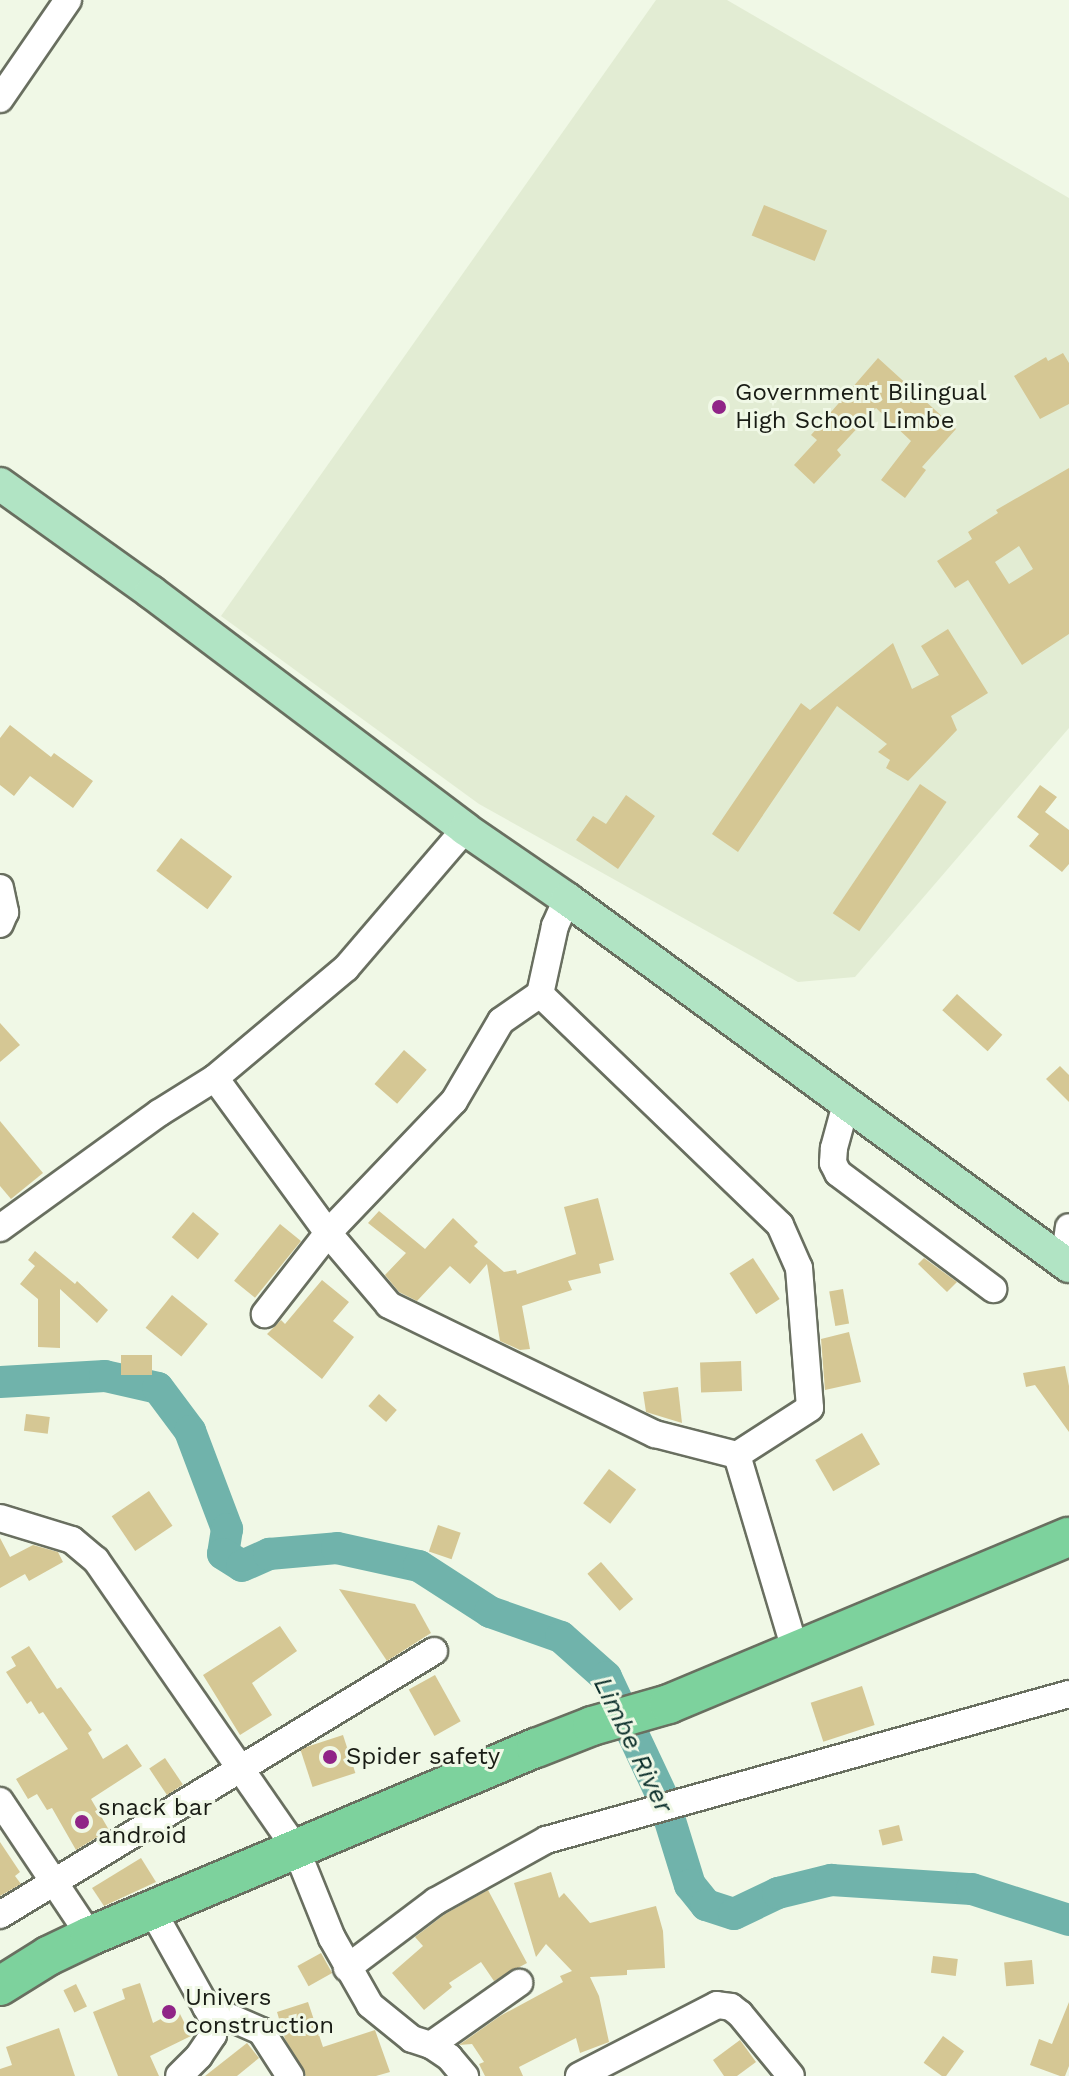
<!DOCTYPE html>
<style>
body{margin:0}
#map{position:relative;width:1069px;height:2076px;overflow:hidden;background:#f0f8e6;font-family:"Work Sans",sans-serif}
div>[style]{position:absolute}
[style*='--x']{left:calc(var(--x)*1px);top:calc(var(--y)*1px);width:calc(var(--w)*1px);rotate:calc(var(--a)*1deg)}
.built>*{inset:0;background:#e2ecd3}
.river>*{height:32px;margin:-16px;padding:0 16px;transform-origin:16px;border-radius:16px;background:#70b3ab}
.building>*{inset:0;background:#d5c794;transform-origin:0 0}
.roads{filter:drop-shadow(2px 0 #696f60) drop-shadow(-2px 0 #696f60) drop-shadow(0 2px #696f60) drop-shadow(0 -2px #696f60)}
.minor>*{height:26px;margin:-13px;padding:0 13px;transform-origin:13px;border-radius:13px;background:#fff}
.major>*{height:32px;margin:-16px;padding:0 16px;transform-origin:16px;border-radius:16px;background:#b1e4c4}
.highway>*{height:38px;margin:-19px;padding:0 19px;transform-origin:19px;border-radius:19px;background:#7dd29d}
.dots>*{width:22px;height:22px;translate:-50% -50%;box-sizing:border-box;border:4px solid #f0f8e6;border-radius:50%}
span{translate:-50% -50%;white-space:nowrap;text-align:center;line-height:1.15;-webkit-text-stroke:6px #f0f8e6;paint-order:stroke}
.poi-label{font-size:24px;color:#191c15}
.left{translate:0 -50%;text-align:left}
.water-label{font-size:26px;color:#0d302c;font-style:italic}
</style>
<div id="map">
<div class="built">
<div style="clip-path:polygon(656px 0,727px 0,1069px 198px,1069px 728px,855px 977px,798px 982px,479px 804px,221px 616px)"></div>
</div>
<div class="river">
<div style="--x:0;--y:1382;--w:105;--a:-3.3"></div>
<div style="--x:105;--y:1376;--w:54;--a:12.8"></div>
<div style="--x:158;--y:1388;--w:54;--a:53.3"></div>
<div style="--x:190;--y:1431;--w:105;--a:69.3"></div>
<div style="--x:227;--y:1529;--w:25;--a:99"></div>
<div style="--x:223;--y:1554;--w:22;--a:32"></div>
<div style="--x:242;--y:1566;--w:30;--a:-24"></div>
<div style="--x:269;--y:1554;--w:68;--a:-5"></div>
<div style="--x:337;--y:1548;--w:84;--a:12.4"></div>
<div style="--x:419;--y:1566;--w:85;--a:32.9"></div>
<div style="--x:490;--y:1612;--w:75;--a:19.4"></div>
<div style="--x:561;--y:1637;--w:60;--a:41.6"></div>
<div style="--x:606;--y:1677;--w:134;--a:64.8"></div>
<div style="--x:663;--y:1798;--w:91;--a:72.8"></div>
<div style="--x:690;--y:1885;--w:26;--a:51"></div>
<div style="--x:706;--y:1905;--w:29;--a:18"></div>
<div style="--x:734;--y:1914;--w:49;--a:-25.5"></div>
<div style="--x:778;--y:1893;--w:55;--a:-13.8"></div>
<div style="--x:831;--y:1880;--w:141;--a:3.7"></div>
<div style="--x:972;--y:1889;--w:102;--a:17.7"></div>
</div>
<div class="building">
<div style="left:764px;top:205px;width:68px;height:33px;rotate:22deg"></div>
<div style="clip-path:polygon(1063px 353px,1069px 363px,1069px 404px,1040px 419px,1014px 376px,1046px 357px,1048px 361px)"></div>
<div style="clip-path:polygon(878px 358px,956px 429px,922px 467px,926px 470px,905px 498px,881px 480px,911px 441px,876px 408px,837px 450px,841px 455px,814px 484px,794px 465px,817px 440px,811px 435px)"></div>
<div style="clip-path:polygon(evenodd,1069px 468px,1069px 634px,1022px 665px,968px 580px,955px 588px,937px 561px,972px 539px,968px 532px,998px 513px,996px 510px,1069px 468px,1019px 546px,1033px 569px,1009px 584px,995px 562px,1019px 546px)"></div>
<div style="clip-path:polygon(948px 629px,988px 693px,951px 716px,957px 730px,908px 781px,886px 768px,890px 760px,878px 752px,887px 744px,837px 706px,738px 852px,712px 834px,801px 703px,810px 710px,893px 643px,912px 689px,939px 675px,921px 646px)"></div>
<div style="clip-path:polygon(10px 725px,51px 757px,54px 753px,93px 781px,73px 808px,30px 776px,14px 796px,0 785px,0 738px)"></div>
<div style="left:920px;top:784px;width:32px;height:156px;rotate:34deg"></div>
<div style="clip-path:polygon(1040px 785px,1057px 797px,1045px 812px,1069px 830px,1069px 864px,1062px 872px,1029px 846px,1039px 834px,1017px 817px)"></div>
<div style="clip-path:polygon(626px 795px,655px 816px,618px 869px,576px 840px,593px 816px,606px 824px)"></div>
<div style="left:181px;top:838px;width:64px;height:41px;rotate:37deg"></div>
<div style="left:957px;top:994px;width:61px;height:22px;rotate:42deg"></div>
<div style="clip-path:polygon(0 1023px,20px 1045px,0 1062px)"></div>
<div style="left:404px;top:1050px;width:30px;height:45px;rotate:41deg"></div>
<div style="clip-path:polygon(1060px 1066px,1069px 1075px,1069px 1102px,1046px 1079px)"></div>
<div style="clip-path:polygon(0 1121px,43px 1173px,11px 1199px,0 1186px)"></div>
<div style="clip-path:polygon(598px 1198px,614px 1260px,599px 1264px,601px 1273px,568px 1281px,572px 1290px,522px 1306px,530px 1349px,520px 1350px,500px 1341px,487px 1264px,470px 1284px,450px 1266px,417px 1301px,399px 1292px,385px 1275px,406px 1253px,368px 1223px,379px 1211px,425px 1249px,453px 1218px,478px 1242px,474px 1246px,504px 1272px,516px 1270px,517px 1274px,576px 1254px,564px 1207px)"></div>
<div style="left:193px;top:1212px;width:34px;height:33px;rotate:40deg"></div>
<div style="left:280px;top:1224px;width:27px;height:73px;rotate:39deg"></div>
<div style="clip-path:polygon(35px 1251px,75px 1284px,77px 1281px,108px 1310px,97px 1323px,60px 1289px,60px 1348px,38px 1347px,38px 1299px,20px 1284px,35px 1266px,28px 1260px)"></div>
<div style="left:753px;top:1258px;width:49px;height:28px;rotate:57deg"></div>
<div style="clip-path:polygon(924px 1258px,957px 1282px,947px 1292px,918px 1264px)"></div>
<div style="clip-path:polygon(322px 1280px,349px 1302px,333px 1321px,354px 1337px,322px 1379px,267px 1334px,281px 1320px,285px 1324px)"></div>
<div style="left:843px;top:1289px;width:35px;height:14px;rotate:80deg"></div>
<div style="left:172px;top:1295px;width:46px;height:42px;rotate:39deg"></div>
<div style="clip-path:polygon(849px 1332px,861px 1382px,825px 1390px,821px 1339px)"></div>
<div style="left:121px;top:1355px;width:31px;height:20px"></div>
<div style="left:741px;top:1361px;width:30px;height:41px;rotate:88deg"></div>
<div style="clip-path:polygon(1065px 1366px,1069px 1386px,1069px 1432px,1035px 1385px,1026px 1387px,1023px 1373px)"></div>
<div style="clip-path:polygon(678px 1387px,682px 1423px,646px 1412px,643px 1392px)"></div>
<div style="left:379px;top:1394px;width:24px;height:16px;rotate:42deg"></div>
<div style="left:26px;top:1414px;width:24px;height:17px;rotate:7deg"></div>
<div style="left:862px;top:1433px;width:36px;height:54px;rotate:60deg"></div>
<div style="left:609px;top:1469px;width:34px;height:43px;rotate:37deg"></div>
<div style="left:149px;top:1491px;width:42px;height:45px;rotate:56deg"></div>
<div style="left:438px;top:1525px;width:24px;height:28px;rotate:19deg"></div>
<div style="clip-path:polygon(0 1538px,10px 1557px,33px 1545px,58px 1552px,63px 1562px,29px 1581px,25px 1574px,0 1588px)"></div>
<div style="left:601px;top:1562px;width:49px;height:18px;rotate:49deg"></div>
<div style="clip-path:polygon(339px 1589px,415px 1604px,431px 1633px,387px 1661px)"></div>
<div style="clip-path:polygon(280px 1626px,297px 1651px,252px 1683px,272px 1715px,240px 1735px,203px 1675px)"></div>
<div style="clip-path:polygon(29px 1646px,57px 1689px,61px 1687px,92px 1730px,88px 1733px,103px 1759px,127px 1744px,142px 1766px,91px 1799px,109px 1830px,76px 1850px,52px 1808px,47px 1810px,37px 1794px,28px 1799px,16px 1779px,68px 1749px,43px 1712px,39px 1714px,31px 1701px,27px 1704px,6px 1672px,16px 1666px,11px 1657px)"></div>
<div style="left:435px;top:1675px;width:53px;height:30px;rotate:61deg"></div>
<div style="left:862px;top:1686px;width:41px;height:54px;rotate:72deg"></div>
<div style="left:343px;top:1735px;width:40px;height:45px;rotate:72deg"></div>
<div style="left:165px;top:1758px;width:32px;height:19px;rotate:56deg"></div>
<div style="left:899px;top:1825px;width:16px;height:21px;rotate:76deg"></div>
<div style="clip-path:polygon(0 1842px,20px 1872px,15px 1876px,21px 1884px,0 1896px)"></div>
<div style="clip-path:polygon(141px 1858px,156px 1882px,104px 1906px,92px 1888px)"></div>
<div style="clip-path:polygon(551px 1872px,559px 1898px,564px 1893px,590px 1923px,656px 1906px,663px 1931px,665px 1968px,627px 1970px,627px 1975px,590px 1977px,599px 1996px,609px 2042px,580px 2053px,576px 2038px,519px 2067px,523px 2076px,485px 2076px,479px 2064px,484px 2062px,472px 2044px,459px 2045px,500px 2016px,563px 1982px,560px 1976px,572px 1971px,546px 1944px,536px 1957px,514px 1883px)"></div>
<div style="clip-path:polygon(488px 1890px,527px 1963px,494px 1981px,481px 1962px,449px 1983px,452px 1987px,424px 2010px,392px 1973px,423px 1946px,415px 1937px,445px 1914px)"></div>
<div style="left:321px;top:1953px;width:23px;height:27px;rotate:61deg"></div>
<div style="left:933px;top:1956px;width:25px;height:17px;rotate:7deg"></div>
<div style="left:1032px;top:1960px;width:24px;height:28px;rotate:85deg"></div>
<div style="clip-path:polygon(140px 1983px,153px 2023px,178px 2010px,191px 2036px,150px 2056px,159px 2076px,118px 2076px,93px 2012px,125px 1999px,122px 1989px)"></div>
<div style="left:76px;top:1984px;width:25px;height:14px;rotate:64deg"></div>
<div style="clip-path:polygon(308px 2002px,323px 2047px,375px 2030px,390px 2072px,376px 2076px,306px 2076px,285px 2039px,277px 2012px)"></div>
<div style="clip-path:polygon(1069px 2002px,1069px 2066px,1065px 2076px,1060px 2076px,1030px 2065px,1039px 2039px,1052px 2044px)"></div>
<div style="clip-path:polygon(59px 2028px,75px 2076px,0 2076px,0 2069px,12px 2065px,6px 2047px)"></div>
<div style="left:943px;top:2036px;width:26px;height:33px;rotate:36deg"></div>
<div style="clip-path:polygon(740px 2040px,756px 2062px,737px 2076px,724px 2076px,713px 2060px)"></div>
<div style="clip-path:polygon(247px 2043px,259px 2058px,237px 2076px,205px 2076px)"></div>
</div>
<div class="roads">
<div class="minor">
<div style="--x:0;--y:99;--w:120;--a:-55.5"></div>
<div style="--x:0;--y:888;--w:25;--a:78"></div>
<div style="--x:5;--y:912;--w:13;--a:113"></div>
<div style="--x:567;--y:899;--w:30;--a:114"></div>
<div style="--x:555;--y:926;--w:70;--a:102.4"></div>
<div style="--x:540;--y:994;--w:333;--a:43.9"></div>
<div style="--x:780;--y:1225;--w:47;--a:66.2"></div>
<div style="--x:799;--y:1268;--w:140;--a:85.5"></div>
<div style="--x:810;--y:1408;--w:87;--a:147.2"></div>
<div style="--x:737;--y:1455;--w:202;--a:73.4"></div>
<div style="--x:540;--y:994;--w:47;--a:145.3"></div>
<div style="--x:501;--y:1021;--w:93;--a:120.4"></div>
<div style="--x:454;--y:1101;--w:182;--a:133.7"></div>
<div style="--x:328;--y:1233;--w:94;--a:49.7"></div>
<div style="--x:389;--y:1305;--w:296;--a:25.9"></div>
<div style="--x:655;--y:1434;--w:85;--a:14.4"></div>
<div style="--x:215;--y:1078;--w:192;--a:53.9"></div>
<div style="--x:328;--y:1233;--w:103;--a:127.9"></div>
<div style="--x:846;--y:1104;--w:46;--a:105.3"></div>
<div style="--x:834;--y:1148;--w:15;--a:94"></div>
<div style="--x:833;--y:1163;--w:11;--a:63"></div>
<div style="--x:838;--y:1173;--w:194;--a:36.8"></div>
<div style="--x:0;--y:1228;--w:196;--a:-35.9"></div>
<div style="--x:159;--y:1113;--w:66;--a:-32"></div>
<div style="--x:215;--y:1078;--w:171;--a:-40"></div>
<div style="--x:346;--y:968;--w:183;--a:-49.4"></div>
<div style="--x:1064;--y:1262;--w:35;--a:-82"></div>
<div style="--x:0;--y:1518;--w:75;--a:17"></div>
<div style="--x:72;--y:1540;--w:31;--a:40"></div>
<div style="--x:96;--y:1560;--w:351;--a:55.3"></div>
<div style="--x:296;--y:1849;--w:96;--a:68"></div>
<div style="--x:332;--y:1938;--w:77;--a:60.4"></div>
<div style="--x:370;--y:2005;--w:54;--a:39"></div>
<div style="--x:412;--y:2039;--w:20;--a:18"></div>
<div style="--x:431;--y:2045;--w:22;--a:34"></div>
<div style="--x:449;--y:2057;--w:25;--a:50"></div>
<div style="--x:0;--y:1801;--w:162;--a:56.3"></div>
<div style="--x:152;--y:1910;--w:127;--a:60.8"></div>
<div style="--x:214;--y:2021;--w:14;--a:94"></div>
<div style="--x:213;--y:2035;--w:25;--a:124"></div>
<div style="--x:199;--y:2056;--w:28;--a:135"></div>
<div style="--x:0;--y:1915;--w:508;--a:-31.31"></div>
<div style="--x:347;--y:1968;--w:111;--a:-37"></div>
<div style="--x:436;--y:1901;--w:126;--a:-29"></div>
<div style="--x:546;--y:1840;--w:543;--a:-15.6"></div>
<div style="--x:206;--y:2007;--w:60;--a:23.6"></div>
<div style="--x:261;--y:2031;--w:54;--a:57.2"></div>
<div style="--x:431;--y:2045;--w:108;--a:-35.2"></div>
<div style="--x:579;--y:2076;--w:155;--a:-27.2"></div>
<div style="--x:717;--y:2005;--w:14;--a:8"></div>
<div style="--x:731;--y:2007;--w:11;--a:38"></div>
<div style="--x:740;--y:2014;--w:80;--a:50.6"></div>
</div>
<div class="major">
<div style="--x:0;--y:484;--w:186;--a:35.6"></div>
<div style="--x:151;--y:592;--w:393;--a:37"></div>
<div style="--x:465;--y:829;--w:124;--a:34.5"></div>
<div style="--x:567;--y:899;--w:622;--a:36.17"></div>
</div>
<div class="highway">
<div style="--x:0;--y:1986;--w:57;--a:-32"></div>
<div style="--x:48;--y:1956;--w:47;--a:-25.5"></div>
<div style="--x:90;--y:1936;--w:484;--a:-22.9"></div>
<div style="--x:536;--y:1748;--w:60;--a:-21.4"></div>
<div style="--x:592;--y:1726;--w:80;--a:-15.9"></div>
<div style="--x:669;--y:1704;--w:433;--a:-22.7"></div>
</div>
</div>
<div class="dots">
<div style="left:719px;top:407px;background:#902487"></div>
<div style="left:330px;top:1757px;background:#902487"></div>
<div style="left:82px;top:1822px;background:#902487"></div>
<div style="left:169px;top:2012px;background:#902487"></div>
</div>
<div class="poi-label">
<span class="left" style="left:735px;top:407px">Government Bilingual<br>High School Limbe</span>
<span class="left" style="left:346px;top:1757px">Spider safety</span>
<span class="left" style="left:98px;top:1822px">snack bar<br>android</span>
<span class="left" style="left:185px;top:2012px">Univers<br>construction</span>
</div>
<div class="water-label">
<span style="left:633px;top:1745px;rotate:64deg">Limbe River</span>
</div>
</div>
